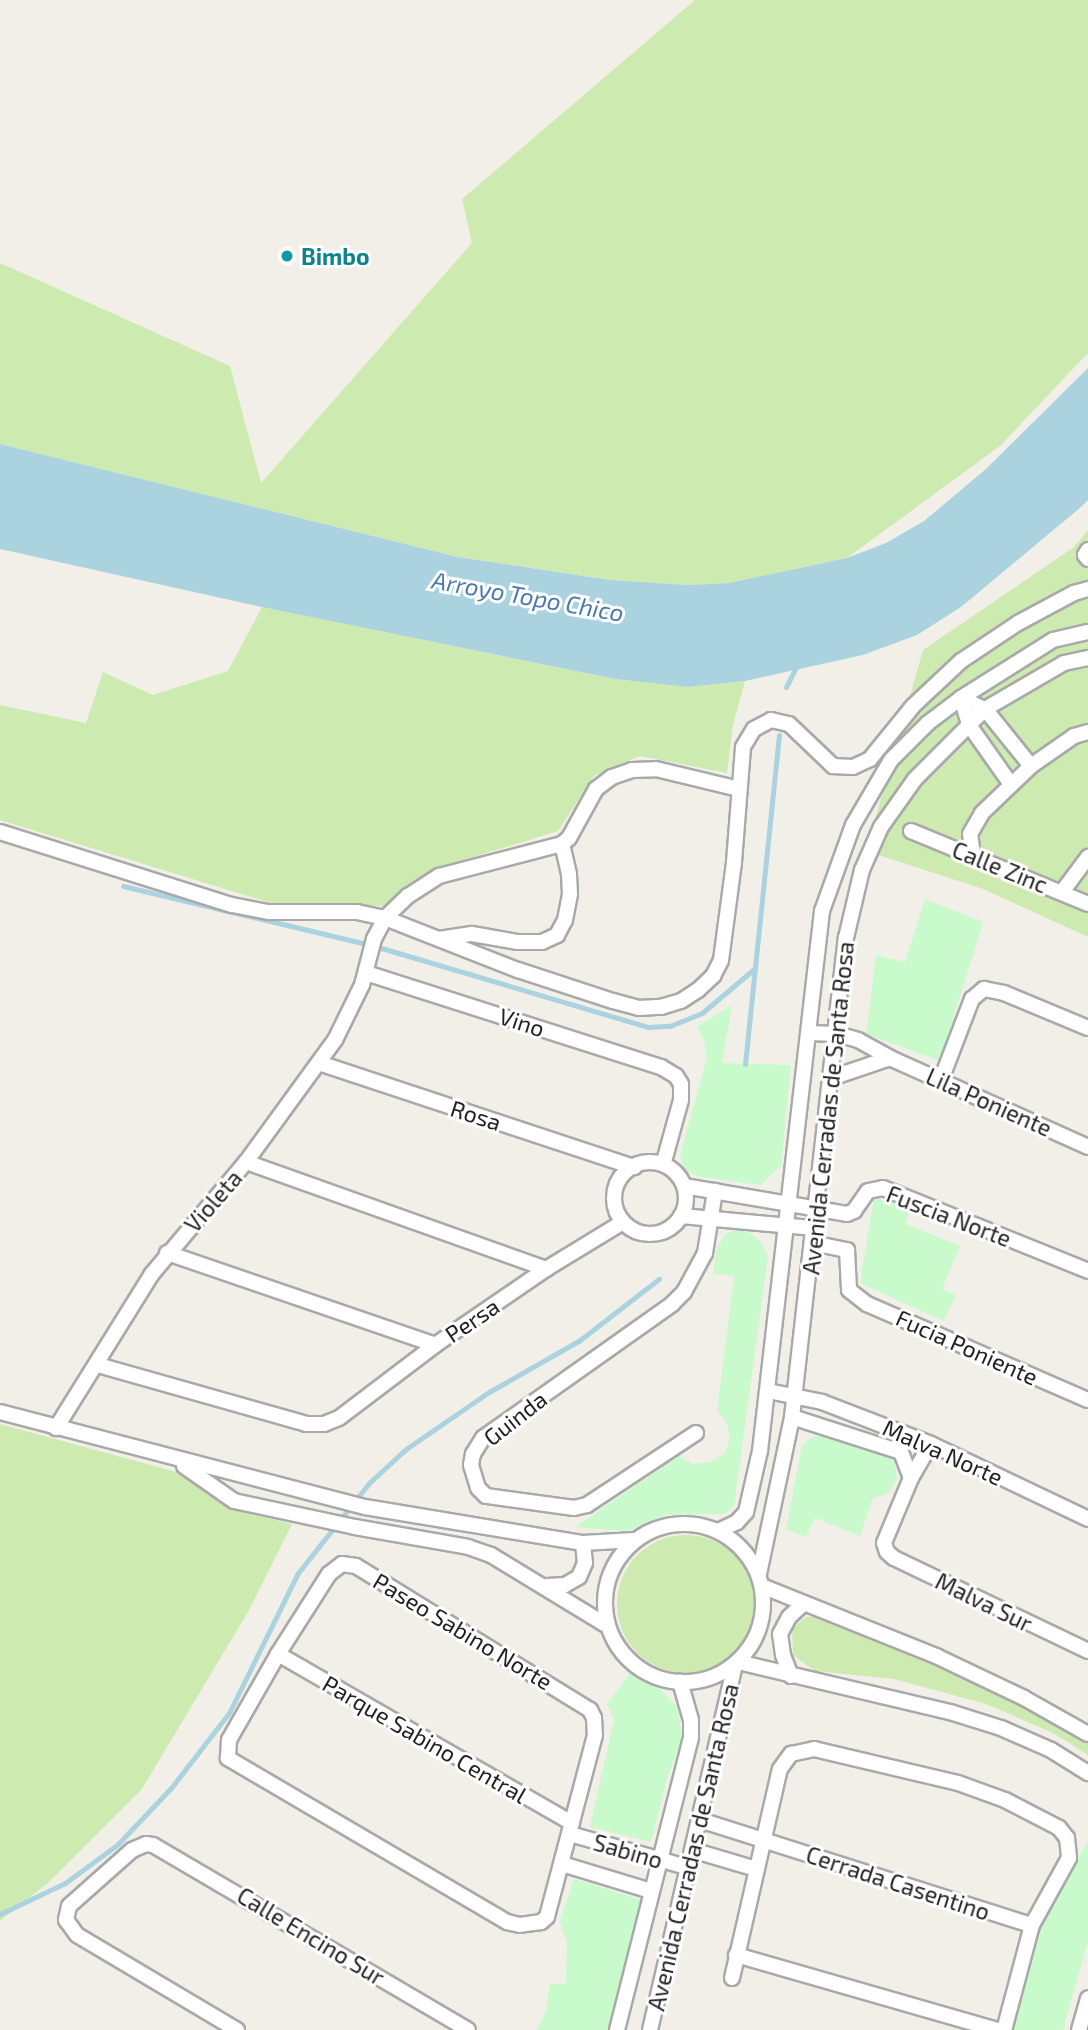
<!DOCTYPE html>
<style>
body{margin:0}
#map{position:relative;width:1088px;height:2030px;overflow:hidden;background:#f2efe9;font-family:"Exo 2",sans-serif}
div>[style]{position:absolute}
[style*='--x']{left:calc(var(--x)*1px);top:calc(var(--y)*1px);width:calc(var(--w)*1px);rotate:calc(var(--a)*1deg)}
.grass>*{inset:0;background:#cdebb0}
.round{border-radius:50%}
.park>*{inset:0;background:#c8facc}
.water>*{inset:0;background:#aad3df}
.stream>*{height:5px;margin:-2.5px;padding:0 2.5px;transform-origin:2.5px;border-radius:2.5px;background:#aad3df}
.roads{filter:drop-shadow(2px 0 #a9a9a9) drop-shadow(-2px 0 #a9a9a9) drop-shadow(0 2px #a9a9a9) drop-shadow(0 -2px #a9a9a9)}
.minor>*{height:14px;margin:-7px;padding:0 7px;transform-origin:7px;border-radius:7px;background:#fff}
.minor>.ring{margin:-7px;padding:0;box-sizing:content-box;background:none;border:14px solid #fff;border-radius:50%}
.dots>*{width:19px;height:19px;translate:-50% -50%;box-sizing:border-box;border:4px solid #fff;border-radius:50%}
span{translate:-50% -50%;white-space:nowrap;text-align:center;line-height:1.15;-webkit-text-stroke:6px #fff;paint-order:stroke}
.culture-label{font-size:23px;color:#0d838f;font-weight:700}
.left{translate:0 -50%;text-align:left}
.street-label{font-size:23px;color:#222}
.water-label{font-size:24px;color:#4a7aab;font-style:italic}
</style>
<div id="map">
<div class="grass">
<div style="clip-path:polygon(695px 0,1088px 0,1088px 353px,1000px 446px,847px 558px,729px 583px,688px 585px,610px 580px,458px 557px,0 444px,0 263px,230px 366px,261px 483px,472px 243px,462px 199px)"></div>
<div style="clip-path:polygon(1088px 530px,1088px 937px,983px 889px,866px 851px,923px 650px,1074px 547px)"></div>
<div style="clip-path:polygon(262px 607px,615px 679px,687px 687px,745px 681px,733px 725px,727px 773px,640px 756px,594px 776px,558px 831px,464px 860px,420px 878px,384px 906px,271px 903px,0 820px,0 705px,86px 723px,103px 672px,153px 695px,228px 671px)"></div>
<div style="clip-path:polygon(0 1424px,184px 1474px,235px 1510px,292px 1524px,248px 1612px,142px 1789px,49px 1882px,0 1921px)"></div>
<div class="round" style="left:617px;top:1535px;width:138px;height:138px"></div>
<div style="clip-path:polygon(820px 1616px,1045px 1714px,1088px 1740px,1088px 1755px,1053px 1733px,986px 1704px,894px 1679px,815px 1671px,793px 1655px,792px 1628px,806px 1617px)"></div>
</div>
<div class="park">
<div style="clip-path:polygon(925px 899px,983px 922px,940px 1061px,866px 1034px,876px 955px,905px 962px)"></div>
<div style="clip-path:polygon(732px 1005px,722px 1063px,791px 1065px,781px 1166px,760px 1185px,695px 1176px,684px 1168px,680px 1154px,707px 1058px,705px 1043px,697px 1027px)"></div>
<div style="clip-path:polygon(874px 1198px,912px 1207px,905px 1224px,960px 1246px,942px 1289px,956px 1295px,944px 1321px,860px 1283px)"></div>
<div style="clip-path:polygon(737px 1229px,750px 1233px,760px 1241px,768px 1257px,734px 1506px,725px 1514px,664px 1515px,627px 1531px,575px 1527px,679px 1456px,693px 1464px,711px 1462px,725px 1453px,730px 1437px,726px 1422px,717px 1410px,734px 1276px,713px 1274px,717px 1247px,726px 1234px)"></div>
<div style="clip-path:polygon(831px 1435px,885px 1454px,895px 1462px,897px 1478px,888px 1494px,873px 1498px,860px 1536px,815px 1518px,806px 1537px,786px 1529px,802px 1445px,813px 1437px)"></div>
<div style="clip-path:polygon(630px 1674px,656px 1685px,678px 1707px,682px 1738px,667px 1779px,651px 1842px,590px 1827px,614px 1720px,607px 1704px)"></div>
<div style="clip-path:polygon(1088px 1841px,1088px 1940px,1063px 2030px,1011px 2030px,1035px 1935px)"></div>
<div style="clip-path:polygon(574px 1879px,641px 1900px,609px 2030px,537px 2030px,546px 2011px,550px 1984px,566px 1984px,567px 1943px,560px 1921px)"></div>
</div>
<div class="water">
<div style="clip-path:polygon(1088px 368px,1088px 500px,1081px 507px,961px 607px,917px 635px,863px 655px,745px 681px,687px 687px,615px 679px,262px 607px,0 549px,0 444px,458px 557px,610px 580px,688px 585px,729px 583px,847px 558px,886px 543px,924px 521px,986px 469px)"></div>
</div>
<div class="stream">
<div style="--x:786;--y:687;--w:25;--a:-63"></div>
<div style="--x:123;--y:886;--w:247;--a:13.4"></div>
<div style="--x:378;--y:947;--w:282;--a:16.5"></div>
<div style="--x:648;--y:1027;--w:22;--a:-3"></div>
<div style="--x:670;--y:1026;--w:35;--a:-22"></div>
<div style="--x:702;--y:1013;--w:70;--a:-40.3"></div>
<div style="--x:745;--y:1064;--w:331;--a:-84.1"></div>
<div style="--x:0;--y:1914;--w:72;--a:-25.5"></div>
<div style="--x:65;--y:1883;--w:66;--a:-36.3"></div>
<div style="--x:118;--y:1844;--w:77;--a:-46.6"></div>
<div style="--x:171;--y:1788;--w:95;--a:-52.3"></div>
<div style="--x:229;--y:1713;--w:156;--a:-63.8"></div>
<div style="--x:298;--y:1573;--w:115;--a:-51.7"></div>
<div style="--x:369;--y:1483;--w:50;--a:-42.6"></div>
<div style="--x:406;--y:1449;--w:101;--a:-34.5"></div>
<div style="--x:489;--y:1392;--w:105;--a:-29.7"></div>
<div style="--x:580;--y:1340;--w:100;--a:-37.7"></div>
</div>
<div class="roads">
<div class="minor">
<div style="--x:1088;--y:550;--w:6;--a:121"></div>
<div style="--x:1085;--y:555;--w:5;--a:53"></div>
<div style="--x:961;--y:698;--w:26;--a:25"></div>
<div style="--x:985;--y:709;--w:73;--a:51.1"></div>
<div style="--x:961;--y:698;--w:28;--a:73"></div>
<div style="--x:969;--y:725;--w:71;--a:54.7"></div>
<div style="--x:911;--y:831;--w:191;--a:22.4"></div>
<div style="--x:0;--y:832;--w:243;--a:17.5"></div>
<div style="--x:232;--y:905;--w:38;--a:11"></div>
<div style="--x:269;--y:912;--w:88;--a:0"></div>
<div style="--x:357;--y:912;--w:29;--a:12"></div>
<div style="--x:385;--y:918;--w:143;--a:21.4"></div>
<div style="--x:518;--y:970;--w:100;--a:18.1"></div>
<div style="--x:613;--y:1001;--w:27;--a:15"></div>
<div style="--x:639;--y:1008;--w:22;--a:-3"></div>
<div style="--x:661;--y:1007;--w:21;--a:-17"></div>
<div style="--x:681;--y:1001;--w:20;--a:-33"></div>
<div style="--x:698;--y:990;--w:21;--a:-43"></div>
<div style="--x:713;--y:976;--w:18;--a:-63"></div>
<div style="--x:721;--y:960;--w:99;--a:-82.4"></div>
<div style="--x:734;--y:862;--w:115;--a:-85.5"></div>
<div style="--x:743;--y:747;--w:21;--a:-59"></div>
<div style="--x:754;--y:729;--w:19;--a:-28"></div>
<div style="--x:771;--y:720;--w:18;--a:13"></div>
<div style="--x:789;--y:724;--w:61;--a:43.7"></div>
<div style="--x:833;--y:766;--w:20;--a:3"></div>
<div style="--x:853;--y:767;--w:19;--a:-25"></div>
<div style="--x:870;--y:759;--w:68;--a:-50.9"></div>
<div style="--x:913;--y:706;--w:66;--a:-43.2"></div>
<div style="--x:961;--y:661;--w:69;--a:-33.7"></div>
<div style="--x:1018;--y:623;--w:64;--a:-28.2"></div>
<div style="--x:1074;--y:593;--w:15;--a:-16"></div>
<div style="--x:973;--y:855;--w:21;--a:-98"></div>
<div style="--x:970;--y:834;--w:24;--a:-60"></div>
<div style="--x:982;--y:813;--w:68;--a:-43.8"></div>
<div style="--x:1031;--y:766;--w:52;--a:-34.9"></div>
<div style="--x:1074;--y:736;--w:15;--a:-16"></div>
<div style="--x:1062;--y:892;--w:44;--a:-53.4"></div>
<div style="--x:439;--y:939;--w:33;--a:-9"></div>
<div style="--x:472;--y:934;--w:47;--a:9.9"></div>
<div style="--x:518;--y:942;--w:24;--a:0"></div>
<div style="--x:542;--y:942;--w:17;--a:-25"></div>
<div style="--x:557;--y:935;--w:17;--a:-62"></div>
<div style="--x:565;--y:920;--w:26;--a:-79"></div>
<div style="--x:570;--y:894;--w:20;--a:-93"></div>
<div style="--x:569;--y:874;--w:31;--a:-103"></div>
<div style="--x:366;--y:973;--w:310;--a:17.7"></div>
<div style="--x:661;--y:1067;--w:17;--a:31"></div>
<div style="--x:676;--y:1076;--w:9;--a:58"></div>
<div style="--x:681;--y:1084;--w:16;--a:90"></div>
<div style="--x:681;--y:1100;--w:67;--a:105.5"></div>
<div style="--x:809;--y:1033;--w:28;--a:2"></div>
<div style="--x:837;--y:1034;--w:22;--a:16"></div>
<div style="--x:858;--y:1040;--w:37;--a:29"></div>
<div style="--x:890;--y:1058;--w:217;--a:24.2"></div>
<div style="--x:319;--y:1063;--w:332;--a:18.3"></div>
<div style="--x:831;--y:1078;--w:62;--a:-18.7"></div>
<div style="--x:941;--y:1080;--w:87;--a:-69.1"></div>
<div style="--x:972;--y:999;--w:16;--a:-40"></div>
<div style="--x:984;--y:989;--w:20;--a:11"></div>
<div style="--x:1004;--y:993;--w:91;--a:22.6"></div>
<div style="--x:246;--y:1162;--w:319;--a:19.6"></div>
<div class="ring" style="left:614px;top:1162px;width:58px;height:58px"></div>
<div style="--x:684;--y:1186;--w:165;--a:9.7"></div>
<div style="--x:847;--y:1214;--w:8;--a:-23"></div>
<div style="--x:854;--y:1211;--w:24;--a:-55"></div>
<div style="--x:868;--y:1191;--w:15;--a:-11"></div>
<div style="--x:883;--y:1188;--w:221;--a:22"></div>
<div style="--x:681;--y:1216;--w:134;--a:5.2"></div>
<div style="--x:813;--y:1243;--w:35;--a:12"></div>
<div style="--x:847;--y:1250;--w:40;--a:87.1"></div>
<div style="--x:849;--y:1290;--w:23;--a:38"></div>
<div style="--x:867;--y:1304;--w:241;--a:23.5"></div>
<div style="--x:167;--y:1253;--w:283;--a:18.9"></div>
<div style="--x:98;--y:1365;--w:216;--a:15.8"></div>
<div style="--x:306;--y:1424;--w:18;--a:0"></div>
<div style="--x:324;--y:1424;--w:16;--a:-22"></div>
<div style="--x:339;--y:1418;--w:121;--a:-37.2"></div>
<div style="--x:435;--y:1345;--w:135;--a:-34.4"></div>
<div style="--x:546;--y:1269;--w:90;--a:-31.4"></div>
<div style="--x:768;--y:1391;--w:55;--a:11.5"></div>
<div style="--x:822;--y:1402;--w:117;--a:21.1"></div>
<div style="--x:931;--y:1444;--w:174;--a:25.5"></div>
<div style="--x:0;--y:1412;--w:377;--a:14.6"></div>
<div style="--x:365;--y:1507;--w:221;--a:9.4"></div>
<div style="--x:583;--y:1543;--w:52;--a:-3.3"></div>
<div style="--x:792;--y:1417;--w:114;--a:17.8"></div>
<div style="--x:901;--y:1452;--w:28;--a:69"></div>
<div style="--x:911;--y:1478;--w:70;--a:112.6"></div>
<div style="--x:884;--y:1543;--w:9;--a:72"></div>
<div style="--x:887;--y:1552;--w:9;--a:41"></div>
<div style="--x:894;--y:1558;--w:215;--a:25.6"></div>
<div style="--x:56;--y:1428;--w:181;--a:-58.1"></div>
<div style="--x:152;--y:1274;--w:146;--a:-50"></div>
<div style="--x:246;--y:1162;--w:151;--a:-53.9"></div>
<div style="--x:335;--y:1040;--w:61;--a:-63.9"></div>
<div style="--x:362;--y:985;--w:48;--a:-75.4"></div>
<div style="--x:374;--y:939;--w:24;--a:-62"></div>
<div style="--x:385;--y:918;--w:32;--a:-44"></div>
<div style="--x:408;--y:896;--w:37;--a:-33"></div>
<div style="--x:439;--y:876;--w:127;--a:-14.6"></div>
<div style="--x:562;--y:844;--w:9;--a:-41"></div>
<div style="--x:569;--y:838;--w:56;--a:-61.1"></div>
<div style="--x:596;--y:789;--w:20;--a:-37"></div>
<div style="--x:612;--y:777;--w:21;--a:-19"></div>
<div style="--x:632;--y:770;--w:24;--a:-2"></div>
<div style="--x:656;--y:769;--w:85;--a:13.5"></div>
<div style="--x:696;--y:1433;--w:131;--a:146.6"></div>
<div style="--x:587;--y:1505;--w:13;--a:167"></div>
<div style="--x:574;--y:1508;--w:89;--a:-172.2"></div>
<div style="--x:486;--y:1496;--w:11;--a:-135"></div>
<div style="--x:478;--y:1488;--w:24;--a:-107"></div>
<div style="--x:471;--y:1465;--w:11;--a:-80"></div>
<div style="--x:473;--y:1454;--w:19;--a:-58"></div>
<div style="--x:483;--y:1438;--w:232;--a:-35.3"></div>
<div style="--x:672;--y:1304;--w:17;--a:-45"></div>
<div style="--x:684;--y:1292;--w:44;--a:-61.7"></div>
<div style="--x:705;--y:1253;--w:63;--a:-80.8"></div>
<div style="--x:184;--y:1466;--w:61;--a:35"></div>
<div style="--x:234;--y:1501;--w:124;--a:12.1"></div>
<div style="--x:355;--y:1527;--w:115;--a:10"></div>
<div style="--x:468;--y:1547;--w:24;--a:19"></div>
<div style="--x:491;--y:1555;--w:137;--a:31.3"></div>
<div style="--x:911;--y:1478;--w:39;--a:-60"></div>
<div class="ring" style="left:605px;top:1524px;width:144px;height:144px"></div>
<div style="--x:718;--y:1531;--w:21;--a:-25"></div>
<div style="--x:737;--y:1522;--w:13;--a:-48"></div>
<div style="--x:746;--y:1512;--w:63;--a:-77.1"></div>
<div style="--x:760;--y:1451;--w:544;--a:-83.45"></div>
<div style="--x:822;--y:911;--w:91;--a:-70.2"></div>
<div style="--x:853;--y:825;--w:75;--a:-59.7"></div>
<div style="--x:891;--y:760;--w:52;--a:-45"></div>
<div style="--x:928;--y:723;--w:41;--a:-37.1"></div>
<div style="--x:961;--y:698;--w:109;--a:-32.2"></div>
<div style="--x:1053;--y:640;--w:36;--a:-13"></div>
<div style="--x:342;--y:1564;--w:14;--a:8"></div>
<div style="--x:356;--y:1566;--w:275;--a:31.6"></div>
<div style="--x:590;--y:1710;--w:9;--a:63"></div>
<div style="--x:594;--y:1718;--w:17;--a:87"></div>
<div style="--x:595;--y:1735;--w:188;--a:104.8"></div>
<div style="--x:547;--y:1917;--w:8;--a:140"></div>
<div style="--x:541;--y:1922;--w:21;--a:172"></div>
<div style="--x:520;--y:1925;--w:13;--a:-167"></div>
<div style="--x:507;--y:1922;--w:324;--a:-149.6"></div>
<div style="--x:228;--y:1758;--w:18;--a:-87"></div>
<div style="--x:229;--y:1740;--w:99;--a:-60.3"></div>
<div style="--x:278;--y:1654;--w:95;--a:-57.5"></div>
<div style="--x:329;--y:1574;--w:16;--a:-38"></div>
<div style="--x:759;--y:1574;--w:160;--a:-78.1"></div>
<div style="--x:792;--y:1417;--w:482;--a:-83.6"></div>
<div style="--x:846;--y:938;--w:70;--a:-76.8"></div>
<div style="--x:862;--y:870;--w:47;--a:-66.2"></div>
<div style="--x:881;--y:827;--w:59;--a:-54.7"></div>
<div style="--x:915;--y:779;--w:99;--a:-45"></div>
<div style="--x:985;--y:709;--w:91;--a:-30.2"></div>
<div style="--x:1064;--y:663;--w:25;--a:-12"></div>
<div style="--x:547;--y:1586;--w:18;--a:-3"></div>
<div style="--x:565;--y:1585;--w:16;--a:-30"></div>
<div style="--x:579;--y:1577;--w:15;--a:-67"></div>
<div style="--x:585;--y:1563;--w:20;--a:-96"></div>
<div style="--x:762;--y:1586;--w:188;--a:21.9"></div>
<div style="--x:936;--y:1656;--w:98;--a:25.5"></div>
<div style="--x:1024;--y:1698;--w:73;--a:29.4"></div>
<div style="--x:278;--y:1654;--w:339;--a:29.9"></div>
<div style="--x:738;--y:1662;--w:218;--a:13.3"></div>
<div style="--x:950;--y:1712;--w:53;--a:17.4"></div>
<div style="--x:1001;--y:1728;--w:55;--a:23.7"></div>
<div style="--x:1051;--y:1750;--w:44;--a:31.9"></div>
<div style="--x:791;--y:1676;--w:22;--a:-111"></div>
<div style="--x:783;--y:1655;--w:21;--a:-98"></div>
<div style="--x:780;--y:1634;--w:19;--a:-62"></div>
<div style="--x:789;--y:1617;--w:19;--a:-43"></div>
<div style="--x:700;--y:1820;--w:348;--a:17.6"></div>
<div style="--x:570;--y:1834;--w:122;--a:15.8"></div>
<div style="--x:692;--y:1850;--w:67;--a:16.5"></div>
<div style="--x:562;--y:1864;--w:93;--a:16.9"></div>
<div style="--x:736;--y:1955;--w:273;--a:16"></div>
<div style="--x:732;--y:1978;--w:214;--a:-77.1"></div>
<div style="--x:780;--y:1769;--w:19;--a:-54"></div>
<div style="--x:791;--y:1754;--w:24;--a:-12"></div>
<div style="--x:814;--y:1749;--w:148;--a:13.3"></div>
<div style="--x:958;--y:1783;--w:50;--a:19.9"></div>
<div style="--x:1005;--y:1800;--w:61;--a:27.4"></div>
<div style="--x:1059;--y:1828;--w:13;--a:51"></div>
<div style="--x:1067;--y:1838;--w:20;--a:84"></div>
<div style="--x:1069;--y:1858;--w:77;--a:118.9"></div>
<div style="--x:1032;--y:1925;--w:109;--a:104.9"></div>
<div style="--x:237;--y:2030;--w:186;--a:-149.3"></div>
<div style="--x:77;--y:1935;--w:19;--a:-126"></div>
<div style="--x:66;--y:1920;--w:14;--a:-78"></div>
<div style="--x:69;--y:1906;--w:84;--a:-41.6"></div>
<div style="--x:132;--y:1850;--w:15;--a:-23"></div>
<div style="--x:146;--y:1844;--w:7;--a:8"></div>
<div style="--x:153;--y:1845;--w:365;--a:30.4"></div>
<div style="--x:617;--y:2030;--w:302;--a:-75.8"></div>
<div style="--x:691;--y:1737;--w:17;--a:-90"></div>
<div style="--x:691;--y:1720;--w:40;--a:-106"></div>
<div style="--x:650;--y:2030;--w:376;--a:-76.9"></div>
<div style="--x:1079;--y:2030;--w:33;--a:-74"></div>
</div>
</div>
<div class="dots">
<div style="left:287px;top:256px;background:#0f9aa8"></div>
</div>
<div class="culture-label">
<span class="left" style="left:301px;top:256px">Bimbo</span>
</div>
<div class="street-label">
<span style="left:1000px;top:867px;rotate:22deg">Calle Zinc</span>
<span style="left:522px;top:1022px;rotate:18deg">Vino</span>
<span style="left:989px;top:1102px;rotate:24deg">Lila Poniente</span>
<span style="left:828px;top:1108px;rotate:-84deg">Avenida Cerradas de Santa Rosa</span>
<span style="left:476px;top:1115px;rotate:18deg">Rosa</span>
<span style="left:213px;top:1201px;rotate:-49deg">Violeta</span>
<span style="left:949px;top:1216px;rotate:21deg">Fuscia Norte</span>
<span style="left:472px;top:1320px;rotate:-34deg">Persa</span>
<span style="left:967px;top:1347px;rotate:24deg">Fucia Poniente</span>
<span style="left:515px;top:1418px;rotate:-38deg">Guinda</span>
<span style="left:943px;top:1452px;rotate:24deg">Malva Norte</span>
<span style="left:984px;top:1602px;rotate:26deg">Malva Sur</span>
<span style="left:463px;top:1631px;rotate:31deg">Paseo Sabino Norte</span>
<span style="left:425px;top:1739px;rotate:30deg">Parque Sabino Central</span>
<span style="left:693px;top:1847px;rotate:-77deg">Avenida Cerradas de Santa Rosa</span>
<span style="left:628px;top:1851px;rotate:16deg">Sabino</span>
<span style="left:898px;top:1883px;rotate:18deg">Cerrada Casentino</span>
<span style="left:311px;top:1936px;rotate:31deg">Calle Encino Sur</span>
</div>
<div class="water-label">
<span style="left:528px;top:596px;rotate:10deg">Arroyo Topo Chico</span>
</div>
</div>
